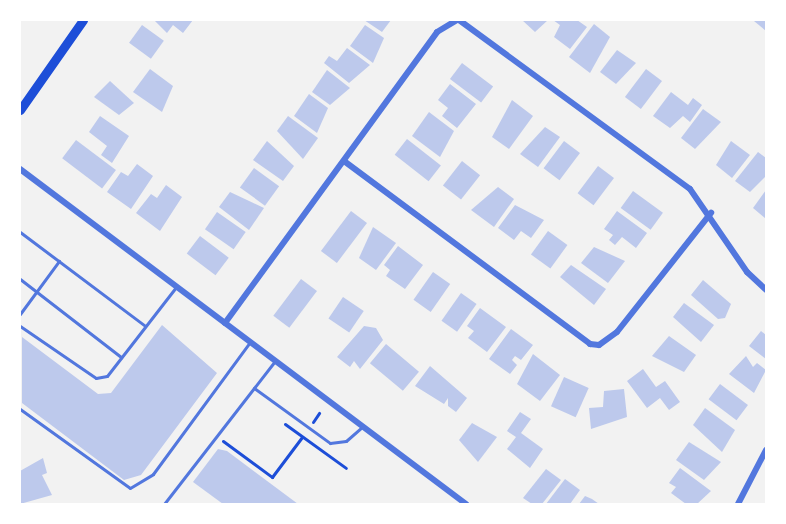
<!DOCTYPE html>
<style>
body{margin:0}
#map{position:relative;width:786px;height:524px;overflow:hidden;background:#f2f2f2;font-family:"Noto Serif",serif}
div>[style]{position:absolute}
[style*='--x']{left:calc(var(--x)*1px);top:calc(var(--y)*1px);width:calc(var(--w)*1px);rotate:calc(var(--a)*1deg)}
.building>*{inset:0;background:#bdc9ec;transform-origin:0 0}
.path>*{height:3px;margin:-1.5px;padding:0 1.5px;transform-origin:1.5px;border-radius:1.5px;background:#1d4ed8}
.service>*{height:3px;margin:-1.5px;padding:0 1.5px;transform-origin:1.5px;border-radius:1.5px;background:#5277de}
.minor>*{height:6px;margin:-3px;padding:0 3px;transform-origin:3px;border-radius:3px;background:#5277de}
.secondary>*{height:9px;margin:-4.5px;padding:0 4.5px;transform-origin:4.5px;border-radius:4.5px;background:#1d4ed8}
span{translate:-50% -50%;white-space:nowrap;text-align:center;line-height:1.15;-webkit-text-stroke:6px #fff;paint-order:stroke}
.frame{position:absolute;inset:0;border:21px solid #fff;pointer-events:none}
</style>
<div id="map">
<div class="building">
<div style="clip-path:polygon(154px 20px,193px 20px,183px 33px,173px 25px,167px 33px)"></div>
<div style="clip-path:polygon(364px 20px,391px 20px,382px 32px)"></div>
<div style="clip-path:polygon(522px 20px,548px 20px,535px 32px)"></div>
<div style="clip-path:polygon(553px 20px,577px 20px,587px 27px,570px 49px,554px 37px,560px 25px)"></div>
<div style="clip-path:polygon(755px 20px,766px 20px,766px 31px,754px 21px)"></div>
<div style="clip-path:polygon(594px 24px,610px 37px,590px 73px,569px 57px)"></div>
<div style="left:142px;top:25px;width:27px;height:22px;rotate:36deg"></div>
<div style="clip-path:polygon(365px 25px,384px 38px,373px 63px,350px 46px)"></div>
<div style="clip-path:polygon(347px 48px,370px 65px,349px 83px,324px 63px,329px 56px,337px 61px)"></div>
<div style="clip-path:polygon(617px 50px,636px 63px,616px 84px,600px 72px)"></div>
<div style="left:462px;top:63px;width:39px;height:20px;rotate:37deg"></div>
<div style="clip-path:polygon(150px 69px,173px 86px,162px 112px,133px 92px)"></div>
<div style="left:646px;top:69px;width:20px;height:35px;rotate:37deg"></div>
<div style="clip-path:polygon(327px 70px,350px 88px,330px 105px,312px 92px)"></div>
<div style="clip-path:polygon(110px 81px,134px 103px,119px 115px,94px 97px)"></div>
<div style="clip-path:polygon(450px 84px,476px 104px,457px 128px,442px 116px,448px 108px,438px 100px)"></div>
<div style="clip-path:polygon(671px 92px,688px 105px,693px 98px,702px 105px,690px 122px,683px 116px,670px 128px,653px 116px)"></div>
<div style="clip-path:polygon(309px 94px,328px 108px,317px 133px,294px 116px)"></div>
<div style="clip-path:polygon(512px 100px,533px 116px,509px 149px,492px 137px)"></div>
<div style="clip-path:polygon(703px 109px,721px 122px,695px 149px,681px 138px)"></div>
<div style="clip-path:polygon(429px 112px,454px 131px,440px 157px,412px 136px)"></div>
<div style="clip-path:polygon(100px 116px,129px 136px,112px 163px,101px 155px,107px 146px,89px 132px)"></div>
<div style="clip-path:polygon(288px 116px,318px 138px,303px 159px,277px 131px)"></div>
<div style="clip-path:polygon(545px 127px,560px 137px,538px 167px,520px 154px)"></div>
<div style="left:407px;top:139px;width:43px;height:20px;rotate:38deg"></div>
<div style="left:76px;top:140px;width:50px;height:23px;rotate:37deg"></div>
<div style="clip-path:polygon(267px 141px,294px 166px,283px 181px,253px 160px)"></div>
<div style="left:564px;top:141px;width:20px;height:34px;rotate:37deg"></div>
<div style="clip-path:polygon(731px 141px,750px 155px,732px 178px,716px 165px)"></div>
<div style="clip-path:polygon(758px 152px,766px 158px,766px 176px,750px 192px,735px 181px)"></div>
<div style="left:462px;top:161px;width:23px;height:31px;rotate:38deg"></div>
<div style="clip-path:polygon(137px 164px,153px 176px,131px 209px,107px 192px,121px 172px,128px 176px)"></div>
<div style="left:598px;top:166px;width:20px;height:34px;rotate:37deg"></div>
<div style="left:254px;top:168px;width:31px;height:24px;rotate:36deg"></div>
<div style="clip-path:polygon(166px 185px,182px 197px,160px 231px,136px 213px,151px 194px,157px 198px)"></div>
<div style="clip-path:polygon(498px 187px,514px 199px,494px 227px,471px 210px)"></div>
<div style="clip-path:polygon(766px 190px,766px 219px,753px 208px)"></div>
<div style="left:633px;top:191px;width:37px;height:21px;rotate:36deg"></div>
<div style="clip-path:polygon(230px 192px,264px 208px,249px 230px,219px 207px)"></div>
<div style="clip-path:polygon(515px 205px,544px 220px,531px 238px,521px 231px,514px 240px,498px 228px)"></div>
<div style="left:351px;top:211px;width:20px;height:50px;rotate:37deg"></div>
<div style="clip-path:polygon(617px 211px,647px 233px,636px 248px,622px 237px,615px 245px,609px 240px,613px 235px,604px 229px)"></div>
<div style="left:217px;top:212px;width:35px;height:21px;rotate:35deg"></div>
<div style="clip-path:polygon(373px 227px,396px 243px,376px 270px,359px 258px)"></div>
<div style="left:548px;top:231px;width:24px;height:29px;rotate:36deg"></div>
<div style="left:200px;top:236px;width:36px;height:22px;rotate:37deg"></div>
<div style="clip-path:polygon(398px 246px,423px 265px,405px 289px,386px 276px,390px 270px,384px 265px)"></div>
<div style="clip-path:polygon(594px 247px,625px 261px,608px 283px,581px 263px)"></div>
<div style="clip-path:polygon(571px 265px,606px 289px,594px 305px,560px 277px)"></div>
<div style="left:433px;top:272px;width:21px;height:34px;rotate:35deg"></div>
<div style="left:301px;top:279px;width:20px;height:46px;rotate:37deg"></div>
<div style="clip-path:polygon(703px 280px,731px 304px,725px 318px,718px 319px,691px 295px)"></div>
<div style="left:461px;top:293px;width:19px;height:34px;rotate:35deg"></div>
<div style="left:343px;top:297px;width:25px;height:26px;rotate:34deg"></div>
<div style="clip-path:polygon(684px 303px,714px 325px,701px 342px,673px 317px)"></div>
<div style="clip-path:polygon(480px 308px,506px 327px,487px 352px,468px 338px,474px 331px,467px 326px)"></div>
<div style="clip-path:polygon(162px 325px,217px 373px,141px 475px,124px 480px,22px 403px,22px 337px,98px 394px,111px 393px)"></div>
<div style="clip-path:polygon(364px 326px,376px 328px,383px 340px,360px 369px,354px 361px,350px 367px,337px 357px)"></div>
<div style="clip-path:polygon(511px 329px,533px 345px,521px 360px,515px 356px,512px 360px,517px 365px,510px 374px,489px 359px)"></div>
<div style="clip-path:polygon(761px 331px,766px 335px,766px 359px,749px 346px)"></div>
<div style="clip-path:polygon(669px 336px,696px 355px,684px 372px,652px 356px)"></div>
<div style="left:386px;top:344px;width:43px;height:25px;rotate:40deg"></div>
<div style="clip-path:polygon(533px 354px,560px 375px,540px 401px,517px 384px)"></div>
<div style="clip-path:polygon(746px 356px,753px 367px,757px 363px,766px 370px,754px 393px,729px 374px)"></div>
<div style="clip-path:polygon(430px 366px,467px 398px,456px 412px,448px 406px,448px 398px,444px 404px,415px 386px)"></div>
<div style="clip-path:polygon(643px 369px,656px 387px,665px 381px,680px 402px,669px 410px,660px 398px,647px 408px,627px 381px)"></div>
<div style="left:564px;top:377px;width:27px;height:32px;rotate:24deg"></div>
<div style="left:720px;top:384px;width:35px;height:19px;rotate:37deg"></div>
<div style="clip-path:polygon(624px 389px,627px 417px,591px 429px,589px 408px,603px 407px,604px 391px)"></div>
<div style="clip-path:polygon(705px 408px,735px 430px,722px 452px,693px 425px)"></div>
<div style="clip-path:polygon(520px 412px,531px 419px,521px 433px,543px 449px,530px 468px,507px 449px,516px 437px,507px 431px)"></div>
<div style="clip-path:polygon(472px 423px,497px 437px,478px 462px,459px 440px)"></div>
<div style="clip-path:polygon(689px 442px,721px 462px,704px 480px,676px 460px)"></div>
<div style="clip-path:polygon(218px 449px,227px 451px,298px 504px,223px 504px,193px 482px)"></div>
<div style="clip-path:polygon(43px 458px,47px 473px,42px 475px,52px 495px,20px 504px,20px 471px)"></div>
<div style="clip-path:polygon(680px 468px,711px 491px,697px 504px,686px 504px,671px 493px,676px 487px,669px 483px)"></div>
<div style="clip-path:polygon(546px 469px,561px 480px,542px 504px,532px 504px,523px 498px)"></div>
<div style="clip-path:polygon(565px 479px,580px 490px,570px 504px,546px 504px)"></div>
<div style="clip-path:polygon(585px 496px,592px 499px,599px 504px,579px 504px)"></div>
</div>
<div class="path">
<div style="--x:313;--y:422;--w:11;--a:-56"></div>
<div style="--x:285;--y:424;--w:75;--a:35.8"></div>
<div style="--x:223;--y:441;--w:61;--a:36.3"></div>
<div style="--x:272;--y:477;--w:50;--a:-53.1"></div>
</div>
<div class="service">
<div style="--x:20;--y:232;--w:156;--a:36.9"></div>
<div style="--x:20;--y:279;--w:128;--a:37.7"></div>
<div style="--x:20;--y:314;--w:66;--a:-53.7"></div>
<div style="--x:20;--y:326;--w:92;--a:34.4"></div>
<div style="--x:96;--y:378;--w:11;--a:-10"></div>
<div style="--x:107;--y:376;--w:113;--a:-52.2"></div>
<div style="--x:254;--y:388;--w:94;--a:35.9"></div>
<div style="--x:330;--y:443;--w:16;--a:-7"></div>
<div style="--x:346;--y:441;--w:21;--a:-41"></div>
<div style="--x:20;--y:409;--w:135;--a:35.7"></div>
<div style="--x:130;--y:488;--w:27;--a:-31"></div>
<div style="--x:153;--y:474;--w:164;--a:-53.7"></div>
<div style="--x:164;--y:504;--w:181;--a:-52.2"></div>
</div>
<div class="minor">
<div style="--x:459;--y:20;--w:286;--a:36.2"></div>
<div style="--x:690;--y:189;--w:101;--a:55.5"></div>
<div style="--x:747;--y:272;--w:26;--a:43"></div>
<div style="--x:344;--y:161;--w:307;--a:36.6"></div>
<div style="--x:590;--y:344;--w:9;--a:6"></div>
<div style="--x:599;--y:345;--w:22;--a:-36"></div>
<div style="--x:617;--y:332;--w:152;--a:-51.7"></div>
<div style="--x:20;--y:169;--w:558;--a:36.91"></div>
<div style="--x:225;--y:323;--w:360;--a:-53.9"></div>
<div style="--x:437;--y:32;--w:23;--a:-31"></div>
<div style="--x:738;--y:504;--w:61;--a:-62.6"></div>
</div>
<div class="secondary">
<div style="--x:20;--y:110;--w:110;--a:-55"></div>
</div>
<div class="frame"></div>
</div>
